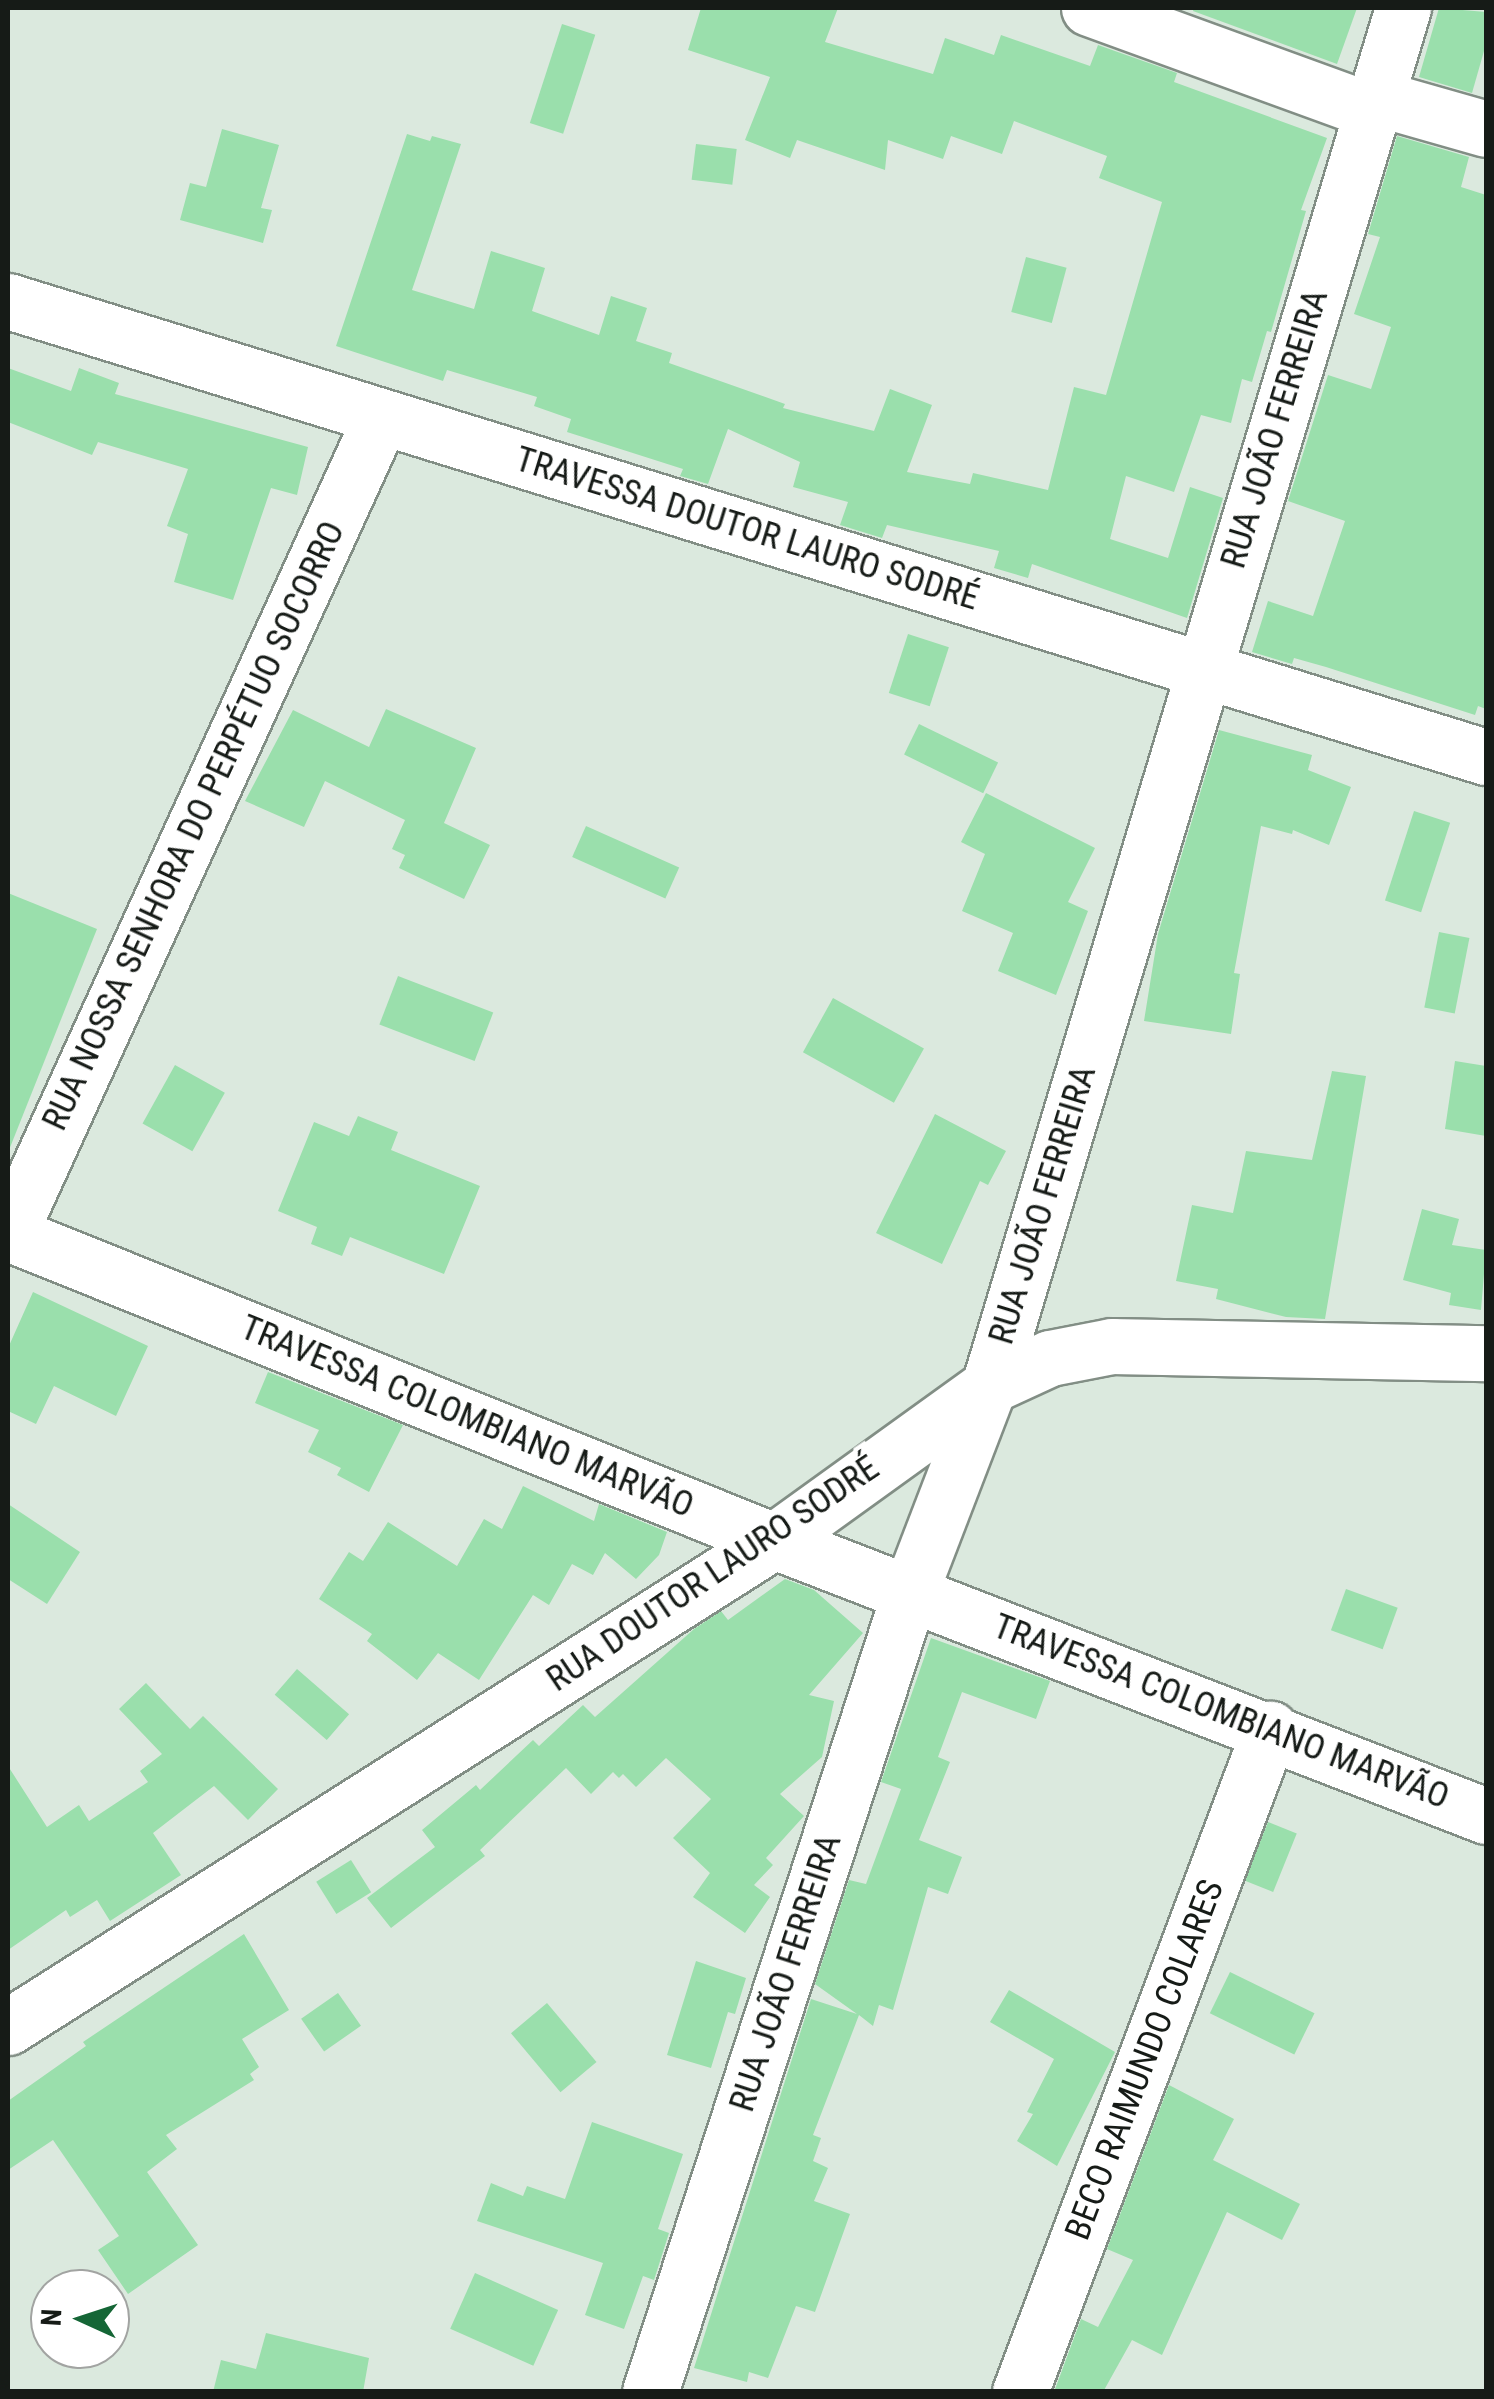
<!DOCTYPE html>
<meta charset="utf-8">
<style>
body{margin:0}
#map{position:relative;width:1494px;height:2399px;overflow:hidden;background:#dbe9de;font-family:"Roboto Condensed",sans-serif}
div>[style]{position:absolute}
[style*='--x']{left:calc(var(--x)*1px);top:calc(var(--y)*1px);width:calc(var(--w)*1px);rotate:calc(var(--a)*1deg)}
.building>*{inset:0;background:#9adfac;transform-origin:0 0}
.roads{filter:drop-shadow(2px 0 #828e85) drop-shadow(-2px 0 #828e85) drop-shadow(0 2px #828e85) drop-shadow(0 -2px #828e85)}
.minor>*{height:55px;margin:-27.5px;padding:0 27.5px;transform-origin:27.5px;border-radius:27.5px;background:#fff}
.major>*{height:55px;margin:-27.5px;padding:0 27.5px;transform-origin:27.5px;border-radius:27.5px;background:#fff}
span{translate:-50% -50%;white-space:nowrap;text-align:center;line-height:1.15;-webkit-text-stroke:9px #fff;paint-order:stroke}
.street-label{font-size:35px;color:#161b17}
.frame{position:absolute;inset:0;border:10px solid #161b17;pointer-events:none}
.north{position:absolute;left:30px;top:2269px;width:100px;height:100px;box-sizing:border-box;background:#fff;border:2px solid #a2a4a2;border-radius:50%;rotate:273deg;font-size:28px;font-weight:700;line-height:40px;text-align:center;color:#161b17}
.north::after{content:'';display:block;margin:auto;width:35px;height:45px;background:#156636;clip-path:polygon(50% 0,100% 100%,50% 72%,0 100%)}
</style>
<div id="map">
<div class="building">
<div style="clip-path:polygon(701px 8px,838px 8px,825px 42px,933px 74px,945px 38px,994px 55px,1001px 35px,1090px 66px,1098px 45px,1177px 73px,1174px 82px,1327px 138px,1301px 210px,1306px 211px,1271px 332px,1267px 331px,1252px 382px,1242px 379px,1231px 423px,1201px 415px,1174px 492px,1126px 476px,1110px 539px,1168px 558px,1190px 487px,1223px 498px,1187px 618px,1032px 564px,1028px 578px,994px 568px,999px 551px,887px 525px,882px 538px,840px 525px,848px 502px,793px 487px,800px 462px,728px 429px,708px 484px,680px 476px,683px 469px,567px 432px,571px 419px,534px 406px,537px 397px,447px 370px,443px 381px,336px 346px,407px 134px,430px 141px,432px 136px,461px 144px,412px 290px,474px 309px,491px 251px,545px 268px,532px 311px,599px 335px,611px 296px,647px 308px,636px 341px,672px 353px,669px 363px,785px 404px,783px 408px,874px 431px,890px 389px,932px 405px,907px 472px,970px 484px,973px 473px,1048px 490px,1074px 387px,1106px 395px,1162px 202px,1099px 178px,1107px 156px,1014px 121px,1002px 154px,951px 136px,943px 159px,888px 140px,885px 170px,797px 140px,790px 158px,745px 140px,770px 77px,688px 50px)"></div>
<div style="clip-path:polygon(1194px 8px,1357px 8px,1337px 64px,1193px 11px)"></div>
<div style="clip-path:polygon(1439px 8px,1486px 12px,1486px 44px,1472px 93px,1419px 77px)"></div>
<div style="left:562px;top:24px;width:35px;height:104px;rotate:18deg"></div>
<div style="clip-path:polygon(222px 129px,279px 145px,261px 208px,272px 210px,263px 243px,180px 220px,190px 183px,206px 187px)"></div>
<div style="clip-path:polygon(1397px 136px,1469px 157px,1461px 187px,1486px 195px,1486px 709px,1478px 706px,1475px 715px,1326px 667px,1294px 658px,1292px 664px,1252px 652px,1268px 601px,1313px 616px,1345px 521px,1288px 501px,1328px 375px,1371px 389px,1391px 327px,1354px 314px,1380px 237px,1368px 234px)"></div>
<div style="left:696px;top:144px;width:41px;height:36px;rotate:7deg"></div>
<div style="left:1026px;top:257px;width:42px;height:57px;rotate:15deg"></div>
<div style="clip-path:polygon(8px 368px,71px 391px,79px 368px,119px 383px,115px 394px,308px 447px,297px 495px,271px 488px,233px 600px,174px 582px,188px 534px,167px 526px,188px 469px,98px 442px,92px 455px,8px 422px)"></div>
<div style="left:908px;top:634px;width:43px;height:62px;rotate:18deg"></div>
<div style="clip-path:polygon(386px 709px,476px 748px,444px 823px,490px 845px,464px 899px,399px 868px,405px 855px,392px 849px,405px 820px,325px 781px,304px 827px,245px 801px,293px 710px,369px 747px)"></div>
<div style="left:919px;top:724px;width:88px;height:34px;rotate:26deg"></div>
<div style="clip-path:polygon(1219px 730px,1312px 755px,1308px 770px,1351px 787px,1329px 845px,1293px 830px,1292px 834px,1261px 826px,1234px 973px,1240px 974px,1231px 1034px,1144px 1021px,1158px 934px)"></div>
<div style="clip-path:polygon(986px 793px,1095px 848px,1068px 902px,1088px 911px,1056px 995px,998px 971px,1013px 933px,962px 911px,985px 854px,961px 842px)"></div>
<div style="left:1414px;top:811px;width:38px;height:94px;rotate:18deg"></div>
<div style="left:586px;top:826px;width:102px;height:34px;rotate:24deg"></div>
<div style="clip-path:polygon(8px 893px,97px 929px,9px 1150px,8px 1150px)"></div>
<div style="left:1439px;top:932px;width:31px;height:77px;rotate:11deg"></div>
<div style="left:398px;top:976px;width:102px;height:52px;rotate:21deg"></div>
<div style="left:833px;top:998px;width:104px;height:62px;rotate:29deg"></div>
<div style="clip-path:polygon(1455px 1061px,1486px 1066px,1486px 1136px,1445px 1129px)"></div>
<div style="left:175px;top:1065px;width:57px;height:67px;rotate:29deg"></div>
<div style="clip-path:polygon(1332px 1071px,1366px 1076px,1325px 1319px,1286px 1317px,1216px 1299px,1218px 1289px,1176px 1281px,1192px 1205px,1233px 1213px,1246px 1151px,1312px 1160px)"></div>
<div style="clip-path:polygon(935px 1114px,1006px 1151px,988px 1185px,980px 1181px,942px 1264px,876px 1233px)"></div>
<div style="clip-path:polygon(358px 1116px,398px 1132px,391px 1150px,480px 1186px,444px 1274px,350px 1237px,342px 1256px,311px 1244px,317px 1227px,278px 1211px,314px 1122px,349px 1136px)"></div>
<div style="clip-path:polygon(1422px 1209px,1459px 1219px,1452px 1245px,1486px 1250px,1481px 1310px,1449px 1305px,1451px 1293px,1403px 1280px)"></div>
<div style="clip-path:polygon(33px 1292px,148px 1346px,116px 1416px,54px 1386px,36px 1424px,8px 1411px,8px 1348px)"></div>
<div style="clip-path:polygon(268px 1372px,403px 1425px,369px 1492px,337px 1475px,341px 1468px,308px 1452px,319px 1430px,255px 1403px)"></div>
<div style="clip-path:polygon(523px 1486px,594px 1521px,599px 1504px,667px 1532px,659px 1555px,636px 1579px,605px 1553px,593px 1575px,572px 1564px,549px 1605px,533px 1595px,479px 1680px,438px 1653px,417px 1680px,367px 1641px,372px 1634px,319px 1599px,349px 1552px,363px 1561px,388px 1522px,457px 1566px,484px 1519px,502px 1529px)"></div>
<div style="clip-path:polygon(8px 1504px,80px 1552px,47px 1604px,8px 1579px)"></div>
<div style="clip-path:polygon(785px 1579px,814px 1590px,863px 1633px,809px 1695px,834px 1701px,822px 1757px,780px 1794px,804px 1816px,766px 1858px,773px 1865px,754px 1885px,770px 1897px,745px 1933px,693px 1897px,710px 1873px,673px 1838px,711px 1799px,666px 1758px,636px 1787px,623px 1774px,619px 1778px,613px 1772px,591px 1794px,566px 1768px,480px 1850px,485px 1856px,391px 1928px,367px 1898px,435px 1847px,422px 1830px,476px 1785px,480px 1790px,533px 1740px,539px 1746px,583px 1705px,595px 1717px,694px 1629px,721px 1611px,728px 1620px)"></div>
<div style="left:1346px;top:1589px;width:55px;height:44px;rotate:20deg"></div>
<div style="clip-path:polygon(931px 1638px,1050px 1681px,1036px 1719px,962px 1692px,938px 1757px,950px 1762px,919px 1840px,962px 1857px,948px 1894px,928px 1887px,893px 2010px,879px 2005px,873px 2026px,859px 2015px,813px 2135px,821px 2138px,813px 2161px,828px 2168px,814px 2201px,850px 2214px,815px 2312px,796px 2306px,768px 2378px,749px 2372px,747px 2382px,694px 2368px,811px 1999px,857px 2014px,815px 1984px,849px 1880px,866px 1884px,901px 1789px,881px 1782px)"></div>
<div style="left:297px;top:1669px;width:69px;height:34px;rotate:41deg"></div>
<div style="clip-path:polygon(146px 1683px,190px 1729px,203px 1716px,278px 1789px,248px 1820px,214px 1786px,153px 1833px,181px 1875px,110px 1921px,97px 1900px,70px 1917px,66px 1910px,8px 1950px,8px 1766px,47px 1827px,79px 1805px,89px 1821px,148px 1782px,140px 1771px,162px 1754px,119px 1709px)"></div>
<div style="left:1268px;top:1822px;width:31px;height:63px;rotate:22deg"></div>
<div style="left:351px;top:1860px;width:38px;height:41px;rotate:58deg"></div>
<div style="clip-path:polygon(244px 1934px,289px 2010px,242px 2039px,259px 2067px,250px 2074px,254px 2080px,166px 2135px,177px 2149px,147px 2172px,198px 2245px,128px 2294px,98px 2250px,119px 2236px,53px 2140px,8px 2170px,8px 2101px,86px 2046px,83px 2042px)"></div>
<div style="clip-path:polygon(696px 1961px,746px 1978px,735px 2014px,728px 2012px,711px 2068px,667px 2055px)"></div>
<div style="left:1230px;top:1972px;width:94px;height:46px;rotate:26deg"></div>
<div style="clip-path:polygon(1009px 1990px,1115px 2052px,1057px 2166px,1017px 2141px,1033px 2114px,1027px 2112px,1054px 2059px,990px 2022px)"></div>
<div style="left:338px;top:1993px;width:40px;height:45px;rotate:55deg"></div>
<div style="left:547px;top:2003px;width:77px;height:47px;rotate:50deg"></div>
<div style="clip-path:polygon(1169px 2085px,1234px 2119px,1213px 2160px,1300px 2204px,1282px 2240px,1227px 2212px,1162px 2355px,1132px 2340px,1103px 2392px,1054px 2392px,1081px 2319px,1098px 2327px,1133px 2260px,1107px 2249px)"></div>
<div style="clip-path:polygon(592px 2122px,683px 2154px,658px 2229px,669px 2233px,654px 2280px,643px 2276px,624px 2329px,585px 2315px,603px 2263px,477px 2221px,491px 2183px,523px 2196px,527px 2186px,565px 2199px)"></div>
<div style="left:475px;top:2273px;width:91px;height:61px;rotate:24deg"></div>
<div style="clip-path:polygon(266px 2333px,369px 2358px,363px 2392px,213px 2392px,221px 2360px,256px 2369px)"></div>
</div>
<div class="roads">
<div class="minor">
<div style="--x:1089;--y:8;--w:299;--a:20"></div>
<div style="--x:1374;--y:97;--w:116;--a:15.9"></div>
<div style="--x:8;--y:301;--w:1547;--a:17.15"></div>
<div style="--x:8;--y:1233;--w:826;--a:21.9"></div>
<div style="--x:774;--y:1541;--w:265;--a:-35.8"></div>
<div style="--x:989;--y:1386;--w:67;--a:-24.7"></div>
<div style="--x:1050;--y:1358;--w:63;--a:-11"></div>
<div style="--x:1112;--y:1346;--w:374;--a:1.1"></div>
<div style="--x:8;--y:1236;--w:900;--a:-65.51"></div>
<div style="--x:650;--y:2392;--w:841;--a:-72"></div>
<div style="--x:910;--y:1592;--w:221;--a:-69"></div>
<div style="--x:989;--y:1386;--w:1439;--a:-73.28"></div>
<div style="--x:1020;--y:2392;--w:709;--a:-69.34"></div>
</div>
<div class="major">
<div style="--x:8;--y:2027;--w:907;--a:-32.39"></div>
<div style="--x:774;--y:1541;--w:763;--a:21.12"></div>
</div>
</div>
<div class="street-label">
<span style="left:1275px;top:429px;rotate:-73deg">RUA JOÃO FERREIRA</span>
<span style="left:747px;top:529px;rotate:17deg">TRAVESSA DOUTOR LAURO SODRÉ</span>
<span style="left:194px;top:826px;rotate:-65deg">RUA NOSSA SENHORA DO PERPÉTUO SOCORRO</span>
<span style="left:1043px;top:1205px;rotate:-73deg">RUA JOÃO FERREIRA</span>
<span style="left:467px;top:1417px;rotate:22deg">TRAVESSA COLOMBIANO MARVÃO</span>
<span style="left:713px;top:1574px;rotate:-34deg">RUA DOUTOR LAURO SODRÉ</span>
<span style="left:1221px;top:1712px;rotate:21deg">TRAVESSA COLOMBIANO MARVÃO</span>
<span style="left:786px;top:1973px;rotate:-72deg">RUA JOÃO FERREIRA</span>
<span style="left:1145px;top:2060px;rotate:-69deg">BECO RAIMUNDO COLARES</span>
</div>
<div class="frame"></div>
<div class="north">N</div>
</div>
